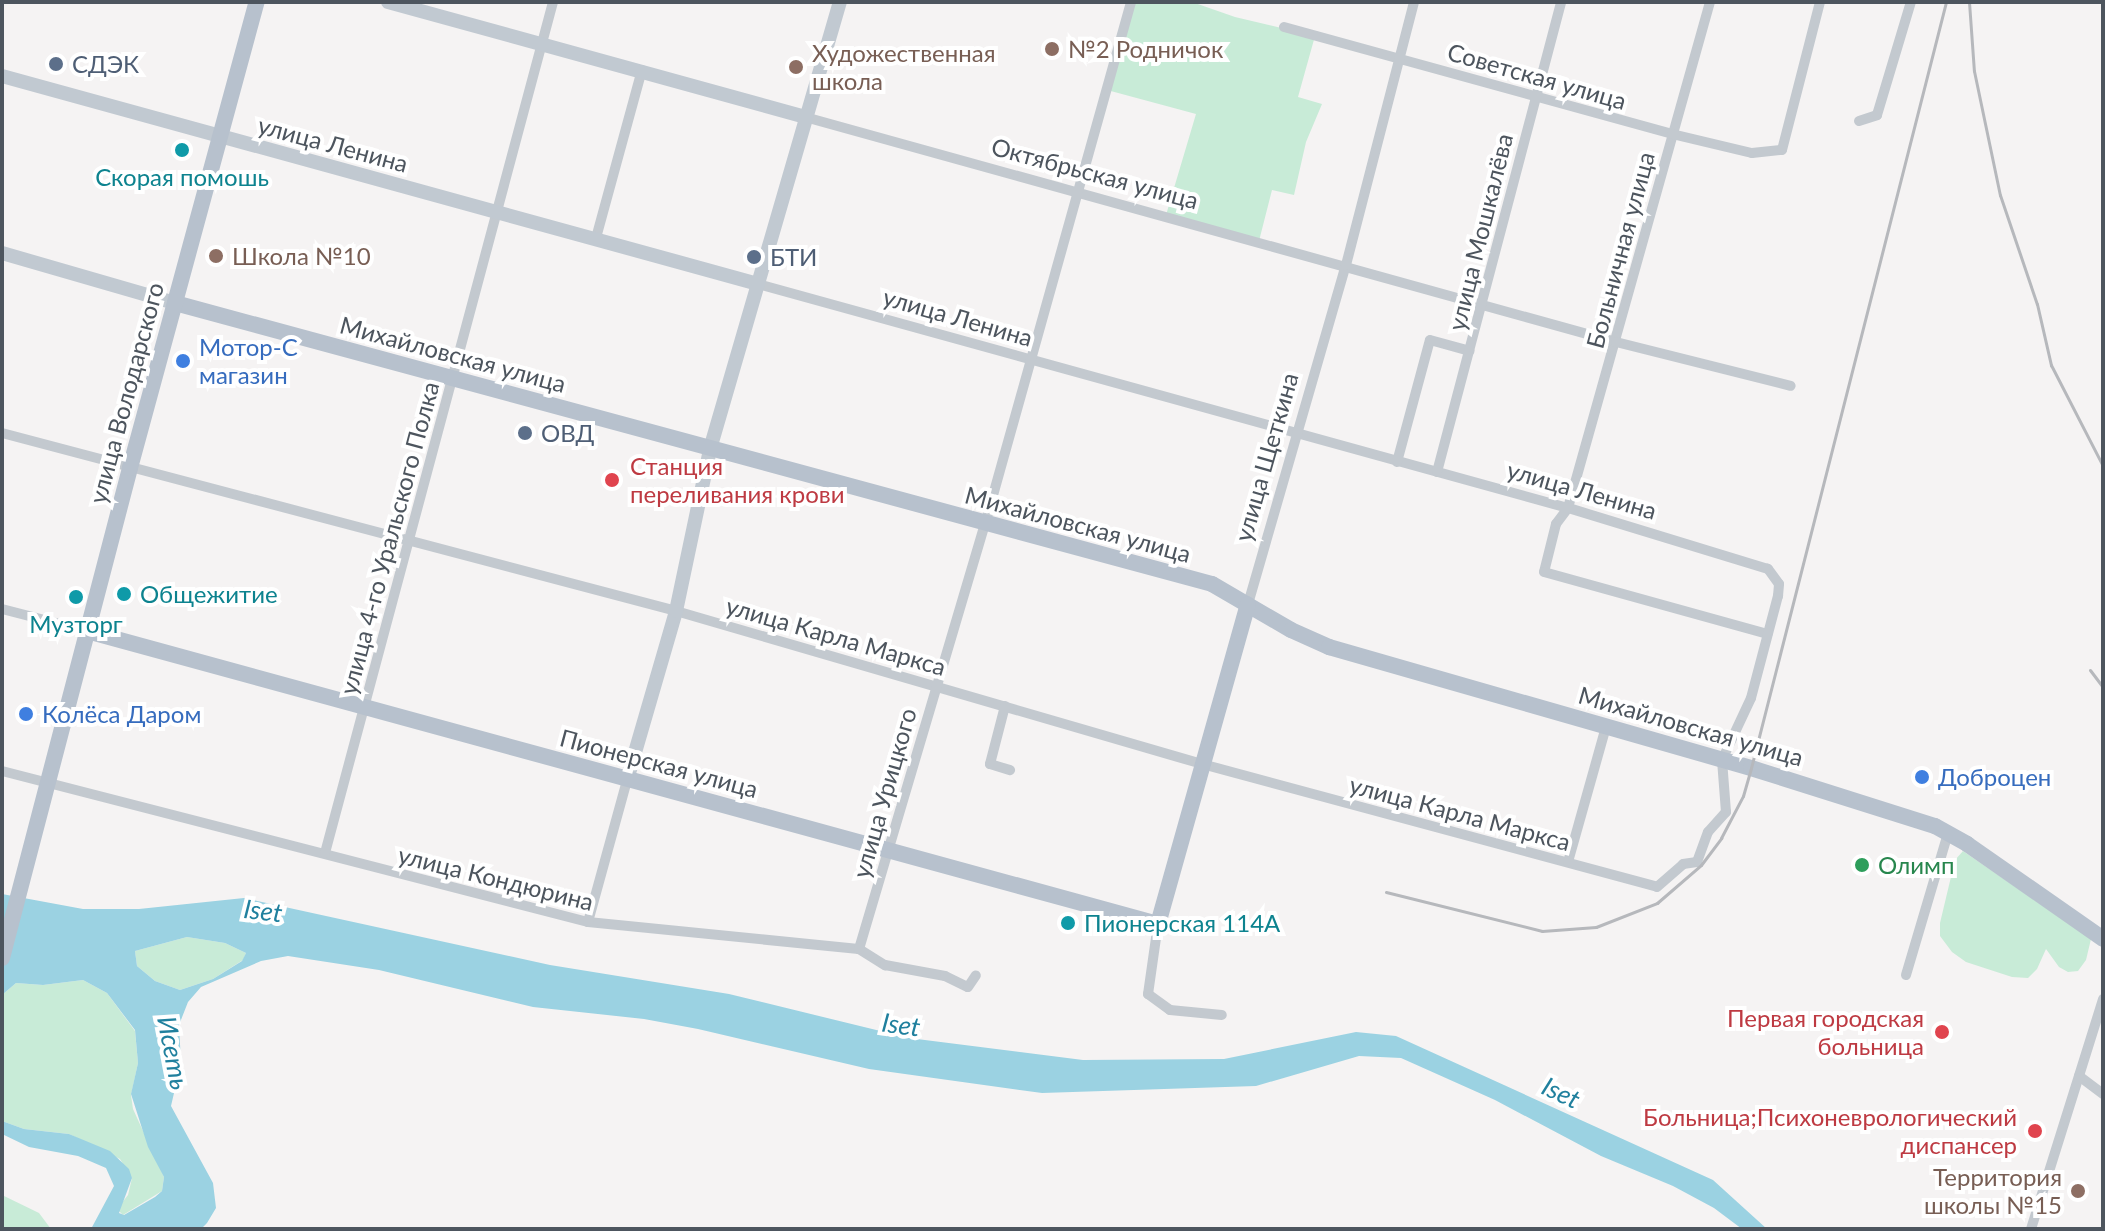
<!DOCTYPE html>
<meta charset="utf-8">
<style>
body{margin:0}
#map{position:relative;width:2105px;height:1231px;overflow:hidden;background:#f5f3f3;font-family:Lato,sans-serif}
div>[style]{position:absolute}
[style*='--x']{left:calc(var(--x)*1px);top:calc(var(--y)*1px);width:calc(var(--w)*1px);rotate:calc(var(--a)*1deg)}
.green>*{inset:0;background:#c8ebd7}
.water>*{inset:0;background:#9bd2e2}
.street>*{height:10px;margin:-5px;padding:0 5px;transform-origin:5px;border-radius:5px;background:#c3c9cf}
.secondary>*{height:14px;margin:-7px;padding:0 7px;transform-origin:7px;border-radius:7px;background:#c1c9d1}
.primary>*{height:16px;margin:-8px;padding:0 8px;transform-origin:8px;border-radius:8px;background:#b7c1cd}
.rail>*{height:3px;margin:-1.5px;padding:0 1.5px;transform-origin:1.5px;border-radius:1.5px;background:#b6b8bc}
.dots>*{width:22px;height:22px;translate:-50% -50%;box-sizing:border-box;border:4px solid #fff;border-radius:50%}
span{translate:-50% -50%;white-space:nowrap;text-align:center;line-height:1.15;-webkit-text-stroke:8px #fff;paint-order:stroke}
.education-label{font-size:24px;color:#785e54}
.left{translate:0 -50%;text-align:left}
.right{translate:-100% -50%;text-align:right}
.service-label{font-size:24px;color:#4e5e75}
.street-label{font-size:24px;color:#4d555e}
.culture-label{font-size:24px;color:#0d838f}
.shop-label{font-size:24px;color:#366cbe}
.health-label{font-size:24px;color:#be3a42}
.leisure-label{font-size:24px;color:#27864d}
.water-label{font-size:26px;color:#20809e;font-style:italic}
.frame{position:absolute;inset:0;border:4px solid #4d555e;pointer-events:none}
</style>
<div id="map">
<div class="green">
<div style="clip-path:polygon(1131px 2px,1192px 2px,1235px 17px,1315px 36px,1298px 97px,1322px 104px,1306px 142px,1294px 195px,1272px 190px,1259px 241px,1166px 215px,1196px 114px,1107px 90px)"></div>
<div style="clip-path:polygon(1963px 851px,2091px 939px,2086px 960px,2078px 971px,2068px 972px,2059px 967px,2046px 949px,2037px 969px,2028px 978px,2012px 977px,1966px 962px,1952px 952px,1940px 936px,1940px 923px,1955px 860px)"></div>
<div style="clip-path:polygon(187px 937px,225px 943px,246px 953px,243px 960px,213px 979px,180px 990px,155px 981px,137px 966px,135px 951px)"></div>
<div style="clip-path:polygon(83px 980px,107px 993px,135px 1031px,138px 1063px,131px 1095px,133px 1109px,164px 1177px,162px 1191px,123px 1215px,117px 1209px,128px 1195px,132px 1178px,120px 1159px,69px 1134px,24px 1129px,2px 1121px,2px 995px,16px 983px,43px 985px)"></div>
<div style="clip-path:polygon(2px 1195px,39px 1213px,51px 1229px,2px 1229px)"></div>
</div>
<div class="water">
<div style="clip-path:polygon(evenodd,2px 894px,83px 909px,139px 909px,244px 898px,550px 965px,729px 994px,909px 1038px,1083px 1060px,1224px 1059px,1356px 1032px,1396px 1036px,1713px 1180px,1767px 1229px,1742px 1229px,1714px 1208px,1673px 1186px,1601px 1156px,1495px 1100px,1401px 1058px,1359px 1056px,1256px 1086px,1042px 1093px,869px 1069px,698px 1029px,644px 1019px,533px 1007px,379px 970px,288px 956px,261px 961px,201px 987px,188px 1002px,179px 1025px,181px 1063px,171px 1106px,213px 1183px,216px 1208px,207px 1223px,201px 1229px,91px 1229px,114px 1186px,106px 1168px,78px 1156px,29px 1147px,2px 1134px,2px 1121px,24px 1129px,69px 1134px,110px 1151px,129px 1169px,132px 1178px,119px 1213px,124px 1215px,155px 1197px,162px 1191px,164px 1177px,148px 1147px,131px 1094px,138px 1063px,135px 1030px,107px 993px,83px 980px,43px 985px,16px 983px,2px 995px,2px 894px,187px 937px,225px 943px,246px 953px,242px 961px,213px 979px,180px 990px,155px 981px,137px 966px,135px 951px,187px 937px)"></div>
</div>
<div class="street">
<div style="--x:1710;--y:2;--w:526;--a:105.68"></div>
<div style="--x:1568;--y:508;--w:20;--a:127"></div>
<div style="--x:1556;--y:524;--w:49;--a:104"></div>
<div style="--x:1544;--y:572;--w:232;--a:15.5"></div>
<div style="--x:1284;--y:27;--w:402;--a:15.4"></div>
<div style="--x:1672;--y:134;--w:82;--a:13.4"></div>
<div style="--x:1752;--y:153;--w:30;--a:-6"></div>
<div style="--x:1782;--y:150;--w:153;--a:-75.6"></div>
<div style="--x:805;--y:117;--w:842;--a:15.51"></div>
<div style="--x:1616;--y:342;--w:180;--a:14.1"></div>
<div style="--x:1859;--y:121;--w:19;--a:-18"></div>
<div style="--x:1877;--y:115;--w:118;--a:-73.3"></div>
<div style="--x:596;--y:238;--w:174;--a:-74.7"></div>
<div style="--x:2;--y:433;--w:697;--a:14.79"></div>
<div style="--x:676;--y:611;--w:548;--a:16.22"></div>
<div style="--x:1202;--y:764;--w:471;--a:15.1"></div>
<div style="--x:1657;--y:887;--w:35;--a:-41"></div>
<div style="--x:1683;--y:864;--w:14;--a:-8"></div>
<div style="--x:1697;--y:862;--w:32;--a:-70"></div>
<div style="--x:1708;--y:832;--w:27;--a:-48"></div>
<div style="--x:1726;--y:812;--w:52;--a:-94.4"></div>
<div style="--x:1722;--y:760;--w:68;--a:-64.9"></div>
<div style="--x:1751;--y:698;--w:106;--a:-75.2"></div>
<div style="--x:1778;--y:596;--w:12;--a:-85"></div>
<div style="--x:1779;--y:584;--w:19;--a:-126"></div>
<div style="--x:1768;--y:569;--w:209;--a:-163"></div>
<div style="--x:1568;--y:508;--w:840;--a:-164.54"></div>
<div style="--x:1397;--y:462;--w:126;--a:-74.9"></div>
<div style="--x:1430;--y:340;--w:41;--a:15.4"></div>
<div style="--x:1437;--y:472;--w:486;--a:-75.2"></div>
<div style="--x:1248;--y:604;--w:353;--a:-73.9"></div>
<div style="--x:1346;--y:265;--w:272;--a:-75.5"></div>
<div style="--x:2;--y:609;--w:88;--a:14.5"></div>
<div style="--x:1005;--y:706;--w:60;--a:104.5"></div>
<div style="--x:990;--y:764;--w:21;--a:17"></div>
<div style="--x:2;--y:771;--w:605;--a:14.45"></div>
<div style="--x:588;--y:922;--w:272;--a:5.7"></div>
<div style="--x:859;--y:949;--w:31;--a:32"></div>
<div style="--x:885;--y:965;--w:61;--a:10.4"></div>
<div style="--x:945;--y:976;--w:25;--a:26"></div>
<div style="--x:968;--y:987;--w:14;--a:-56"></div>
<div style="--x:325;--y:853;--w:881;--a:-75"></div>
<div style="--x:1568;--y:862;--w:140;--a:-74.3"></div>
<div style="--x:588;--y:922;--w:147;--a:-74.6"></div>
<div style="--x:1158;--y:924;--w:71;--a:98.1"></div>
<div style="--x:1148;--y:994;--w:27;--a:36"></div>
<div style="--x:1170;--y:1010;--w:52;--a:5.5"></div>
<div style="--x:859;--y:949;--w:443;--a:-73.5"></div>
<div style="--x:985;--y:524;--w:542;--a:-74.37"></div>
<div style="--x:1906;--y:975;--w:148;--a:-73.5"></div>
<div style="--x:2079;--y:1076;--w:30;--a:37"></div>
<div style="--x:2031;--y:1229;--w:241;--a:-72.6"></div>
</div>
<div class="secondary">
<div style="--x:388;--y:2;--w:433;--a:15.4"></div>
<div style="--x:2;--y:76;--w:784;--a:15.38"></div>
<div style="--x:2;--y:253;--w:180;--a:16.1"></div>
<div style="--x:627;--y:780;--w:176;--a:-73.8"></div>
<div style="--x:676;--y:611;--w:166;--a:-78.1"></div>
<div style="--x:710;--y:449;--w:466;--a:-73.8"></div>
</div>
<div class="primary">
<div style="--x:175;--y:303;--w:1074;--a:15.16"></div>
<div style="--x:1212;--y:584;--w:91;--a:30.2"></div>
<div style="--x:1291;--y:630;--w:42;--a:24.1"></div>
<div style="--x:1329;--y:647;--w:439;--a:16"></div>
<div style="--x:1751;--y:768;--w:193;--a:17.5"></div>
<div style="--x:1935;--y:826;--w:37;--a:29"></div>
<div style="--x:1967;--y:844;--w:166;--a:34.9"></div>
<div style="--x:87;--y:631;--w:1110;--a:15.3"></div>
<div style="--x:1158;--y:924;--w:332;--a:-74.3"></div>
<div style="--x:2;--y:958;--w:506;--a:-75.36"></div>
<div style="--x:130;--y:468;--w:483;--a:-74.8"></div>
</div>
<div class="rail">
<div style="--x:1969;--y:2;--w:69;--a:85.9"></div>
<div style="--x:1974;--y:71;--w:127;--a:78.2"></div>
<div style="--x:2000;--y:195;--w:115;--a:71.3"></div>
<div style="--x:2037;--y:304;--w:63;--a:77.1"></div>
<div style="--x:2051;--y:365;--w:114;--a:62.8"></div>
<div style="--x:2090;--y:670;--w:21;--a:53"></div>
<div style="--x:1386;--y:892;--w:161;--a:14"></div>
<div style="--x:1542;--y:931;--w:54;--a:-4.2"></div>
<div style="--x:1596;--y:927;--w:66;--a:-21.5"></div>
<div style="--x:1657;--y:903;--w:58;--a:-40.8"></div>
<div style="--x:1701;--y:865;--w:34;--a:-53"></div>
<div style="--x:1721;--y:838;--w:47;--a:-62.4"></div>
<div style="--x:1743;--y:796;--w:29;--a:-74"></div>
<div style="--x:1751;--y:768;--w:790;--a:-75.72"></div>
</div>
<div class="dots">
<div style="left:1052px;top:49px;background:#8d6e63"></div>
<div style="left:56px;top:64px;background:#5c6f8a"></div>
<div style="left:796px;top:67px;background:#8d6e63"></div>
<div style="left:182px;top:150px;background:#0f9aa8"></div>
<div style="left:216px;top:256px;background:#8d6e63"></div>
<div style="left:754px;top:257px;background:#5c6f8a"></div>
<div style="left:183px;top:361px;background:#3f7fe0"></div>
<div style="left:525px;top:433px;background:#5c6f8a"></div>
<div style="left:612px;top:480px;background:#e0444e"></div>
<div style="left:124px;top:594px;background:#0f9aa8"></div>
<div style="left:76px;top:597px;background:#0f9aa8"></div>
<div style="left:26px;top:714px;background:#3f7fe0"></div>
<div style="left:1922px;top:777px;background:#3f7fe0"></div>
<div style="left:1862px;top:865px;background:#2e9e5b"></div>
<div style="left:1068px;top:923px;background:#0f9aa8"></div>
<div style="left:1942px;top:1032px;background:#e0444e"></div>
<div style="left:2035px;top:1131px;background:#e0444e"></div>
<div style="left:2078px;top:1191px;background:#8d6e63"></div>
</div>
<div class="education-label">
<span class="left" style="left:1068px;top:49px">№2 Родничок</span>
<span class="left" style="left:812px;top:67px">Художественная<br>школа</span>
<span class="left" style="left:232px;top:256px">Школа №10</span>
<span class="right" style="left:2062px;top:1191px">Территория<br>школы №15</span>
</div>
<div class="service-label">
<span class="left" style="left:72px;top:64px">СДЭК</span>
<span class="left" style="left:770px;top:257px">БТИ</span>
<span class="left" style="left:541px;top:433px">ОВД</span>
</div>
<div class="street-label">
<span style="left:1537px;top:76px;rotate:16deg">Советская улица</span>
<span style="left:333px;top:144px;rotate:15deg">улица Ленина</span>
<span style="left:1095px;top:173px;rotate:15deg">Октябрьская улица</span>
<span style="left:1480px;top:232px;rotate:-76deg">улица Мошкалёва</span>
<span style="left:1620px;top:250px;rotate:-75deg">Больничная улица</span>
<span style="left:958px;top:317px;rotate:16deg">улица Ленина</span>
<span style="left:453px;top:354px;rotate:15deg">Михайловская улица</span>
<span style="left:126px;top:393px;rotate:-75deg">улица Володарского</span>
<span style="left:1266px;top:457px;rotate:-74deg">улица Щеткина</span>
<span style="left:1582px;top:490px;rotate:16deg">улица Ленина</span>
<span style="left:1078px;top:524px;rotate:15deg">Михайловская улица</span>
<span style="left:389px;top:538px;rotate:-75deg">улица 4-го Уральского Полка</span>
<span style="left:836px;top:636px;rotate:16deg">улица Карла Маркса</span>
<span style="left:1691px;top:726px;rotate:16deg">Михайловская улица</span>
<span style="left:659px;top:763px;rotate:15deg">Пионерская улица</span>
<span style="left:884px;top:793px;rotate:-74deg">улица Урицкого</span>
<span style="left:1460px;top:813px;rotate:15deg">улица Карла Маркса</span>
<span style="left:496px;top:878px;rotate:14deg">улица Кондюрина</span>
</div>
<div class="culture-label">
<span style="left:182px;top:177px">Скорая помошь</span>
<span class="left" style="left:140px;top:594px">Общежитие</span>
<span style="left:76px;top:624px">Музторг</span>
<span class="left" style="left:1084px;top:923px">Пионерская 114А</span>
</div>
<div class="shop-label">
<span class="left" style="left:199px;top:361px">Мотор-С<br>магазин</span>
<span class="left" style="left:42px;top:714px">Колёса Даром</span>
<span class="left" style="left:1938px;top:777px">Доброцен</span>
</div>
<div class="health-label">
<span class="left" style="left:630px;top:480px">Станция<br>переливания крови</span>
<span class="right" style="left:1924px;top:1032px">Первая городская<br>больница</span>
<span class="right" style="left:2017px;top:1131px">Больница;Психоневрологический<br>диспансер</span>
</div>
<div class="leisure-label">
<span class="left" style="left:1878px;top:865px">Олимп</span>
</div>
<div class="water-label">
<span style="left:263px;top:911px;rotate:7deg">Iset</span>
<span style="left:901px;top:1025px;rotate:8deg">Iset</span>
<span style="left:173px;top:1053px;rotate:79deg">Исеть</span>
<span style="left:1561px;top:1093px;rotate:25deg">Iset</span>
</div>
<div class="frame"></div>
</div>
